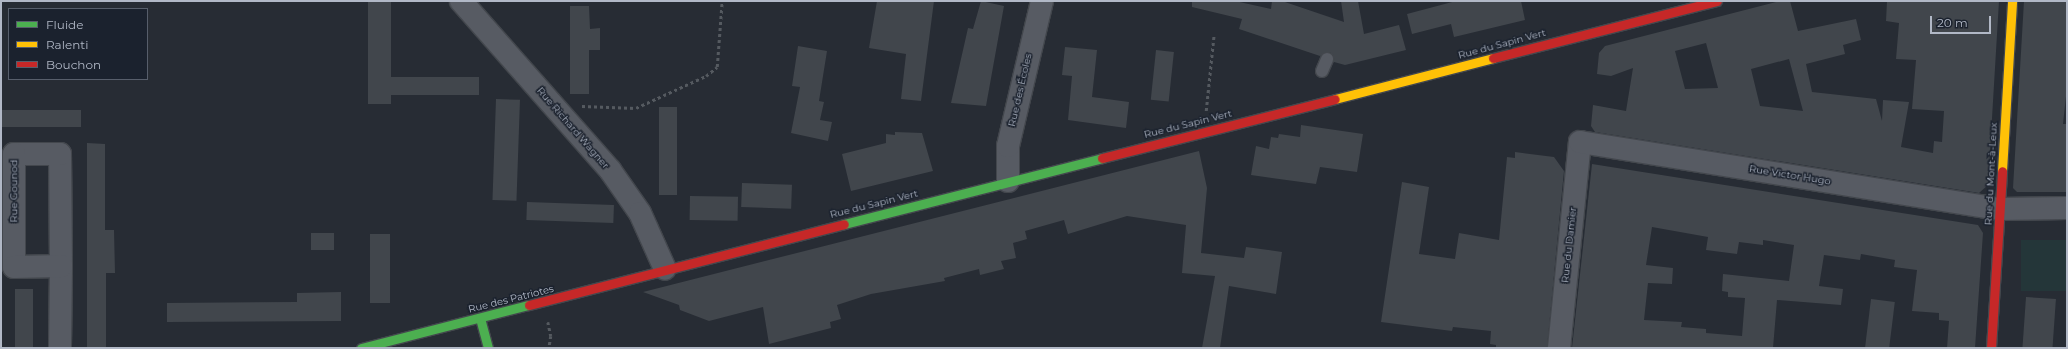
<!DOCTYPE html>
<meta charset="utf-8">
<style>
body{margin:0}
#map{position:relative;width:2068px;height:349px;overflow:hidden;background:#272c34;font-family:Montserrat,sans-serif}
div>[style]{position:absolute}
[style*='--x']{left:calc(var(--x)*1px);top:calc(var(--y)*1px);width:calc(var(--w)*1px);rotate:calc(var(--a)*1deg)}
.green>*{inset:0;background:#243639;transform-origin:0 0}
.building>*{inset:0;background:#41464c;transform-origin:0 0}
.path>*{height:2.5px;margin-top:-1.25px;transform-origin:0;background:repeating-linear-gradient(90deg,#555a60 0 3px,transparent 0 6px)}
.roads{filter:drop-shadow(1px 0 #43474d) drop-shadow(-1px 0 #43474d) drop-shadow(0 1px #43474d) drop-shadow(0 -1px #43474d)}
.lane>*{height:12px;margin:-6px;padding:0 6px;transform-origin:6px;border-radius:6px;background:#575b63}
.street>*{height:22px;margin:-11px;padding:0 11px;transform-origin:11px;border-radius:11px;background:#575b63}
.fast>*{height:9px;margin:-4.5px;padding:0 4.5px;transform-origin:4.5px;border-radius:4.5px;background:#4caf50}
.slow>*{height:9px;margin:-4.5px;padding:0 4.5px;transform-origin:4.5px;border-radius:4.5px;background:#ffc107}
.jam>*{height:9px;margin:-4.5px;padding:0 4.5px;transform-origin:4.5px;border-radius:4.5px;background:#c62828}
span{translate:-50% -50%;white-space:nowrap;text-align:center;line-height:1.15;-webkit-text-stroke:3px #1b222e;paint-order:stroke}
.street-label{font-size:10px;color:#b1b8c6}
.frame{position:absolute;inset:0;border:2px solid #b1b8c6;pointer-events:none}
.legend{position:absolute;left:8px;top:8px;width:140px;height:72px;box-sizing:border-box;background:#1b222e;border:1px solid #575e6b;margin:0;padding:5px 7px;list-style:none;font-size:12px;color:#b1b8c6}
.legend li{display:flex;align-items:center;gap:8px;height:20px}
.legend b{width:20px;border:1px solid #575e6b}
.scale{position:absolute;left:1930px;top:16px;width:61px;height:18px;box-sizing:border-box;border:2px solid #b1b8c6;border-top:0;padding-left:5px;font-size:12px;line-height:14px;white-space:nowrap;color:#b1b8c6;-webkit-text-stroke:3px #1b222e;paint-order:stroke}
</style>
<div id="map">
<div class="green">
<div style="left:2067px;top:240px;width:51px;height:46px;rotate:90deg"></div>
</div>
<div class="building">
<div style="clip-path:polygon(368px 1px,391px 1px,391px 77px,479px 77px,479px 95px,391px 95px,391px 104px,368px 104px)"></div>
<div style="clip-path:polygon(877px 1px,934px 1px,921px 101px,901px 99px,906px 54px,869px 48px)"></div>
<div style="clip-path:polygon(981px 1px,1004px 6px,986px 106px,951px 103px,968px 28px,973px 29px)"></div>
<div style="clip-path:polygon(1192px 1px,1235px 1px,1271px 9px,1272px 1px,1282px 1px,1344px 22px,1341px 1px,1358px 1px,1364px 34px,1399px 25px,1406px 50px,1345px 65px,1334px 62px,1330px 52px,1320px 56px,1239px 29px,1242px 19px,1192px 7px)"></div>
<div style="clip-path:polygon(1456px 1px,1521px 1px,1525px 20px,1454px 37px,1451px 24px,1412px 34px,1407px 14px)"></div>
<div style="clip-path:polygon(evenodd,1780px 1px,1790px 1px,1798px 31px,1856px 19px,1861px 40px,1843px 45px,1845px 54px,1806px 64px,1812px 92px,1876px 99px,1882px 121px,1883px 100px,1909px 102px,1901px 147px,1933px 153px,1934px 141px,1942px 142px,1944px 111px,1912px 109px,1916px 60px,1896px 59px,1899px 23px,1886px 21px,1887px 1px,1999px 1px,1988px 185px,1979px 193px,1595px 132px,1591px 126px,1593px 105px,1626px 111px,1633px 68px,1611px 76px,1597px 74px,1599px 53px,1605px 46px,1780px 1px,1706px 43px,1718px 88px,1685px 89px,1675px 51px,1706px 43px,1780px 1px,1789px 59px,1803px 111px,1760px 106px,1751px 69px,1789px 59px)"></div>
<div style="clip-path:polygon(2024px 1px,2067px 1px,2067px 87px,2063px 124px,2067px 124px,2067px 192px,2017px 192px,2013px 188px)"></div>
<div style="clip-path:polygon(570px 6px,589px 6px,590px 29px,600px 28px,600px 50px,589px 50px,589px 94px,570px 94px)"></div>
<div style="clip-path:polygon(798px 46px,827px 51px,819px 101px,824px 102px,820px 120px,832px 122px,828px 141px,791px 133px,800px 87px,792px 86px)"></div>
<div style="clip-path:polygon(1065px 47px,1097px 50px,1092px 97px,1129px 102px,1126px 128px,1068px 120px,1072px 76px,1062px 75px)"></div>
<div style="left:1156px;top:50px;width:18px;height:50px;rotate:6deg"></div>
<div style="left:496px;top:99px;width:24px;height:101px;rotate:2deg"></div>
<div style="left:659px;top:107px;width:18px;height:88px"></div>
<div style="left:1px;top:110px;width:80px;height:17px"></div>
<div style="clip-path:polygon(1301px 125px,1363px 134px,1357px 172px,1320px 167px,1316px 184px,1251px 175px,1256px 146px,1269px 149px,1271px 137px,1278px 138px,1279px 134px,1300px 137px)"></div>
<div style="clip-path:polygon(895px 132px,922px 133px,933px 171px,851px 191px,842px 154px,886px 143px,886px 134px,895px 135px)"></div>
<div style="clip-path:polygon(87px 143px,105px 144px,105px 230px,114px 230px,115px 273px,106px 273px,106px 348px,87px 348px)"></div>
<div style="clip-path:polygon(1199px 151px,1207px 188px,1201px 253px,1244px 258px,1246px 247px,1282px 252px,1276px 294px,1229px 286px,1220px 348px,1202px 348px,1215px 276px,1182px 273px,1186px 225px,1127px 216px,1068px 234px,1064px 220px,1025px 231px,1027px 239px,1013px 243px,1016px 258px,1001px 261px,1004px 269px,980px 275px,979px 269px,944px 278px,945px 281px,871px 294px,837px 305px,841px 319px,830px 322px,831px 328px,769px 344px,763px 307px,709px 321px,680px 310px,679px 305px,643px 292px)"></div>
<div style="clip-path:polygon(1515px 152px,1554px 157px,1564px 171px,1547px 348px,1496px 348px,1496px 345px,1490px 344px,1491px 331px,1453px 327px,1452px 331px,1381px 322px,1402px 182px,1429px 187px,1419px 254px,1455px 259px,1459px 233px,1499px 240px,1507px 157px,1515px 158px)"></div>
<div style="clip-path:polygon(evenodd,1592px 164px,1978px 225px,1983px 233px,1975px 348px,1947px 348px,1949px 321px,1939px 320px,1939px 313px,1912px 311px,1917px 270px,1894px 267px,1895px 260px,1861px 254px,1860px 260px,1824px 255px,1819px 286px,1843px 289px,1841px 305px,1777px 300px,1773px 348px,1572px 348px,1592px 164px,1652px 227px,1708px 237px,1706px 250px,1737px 254px,1739px 242px,1763px 245px,1763px 240px,1794px 245px,1789px 281px,1723px 274px,1722px 291px,1728px 292px,1728px 297px,1745px 298px,1742px 336px,1706px 333px,1706px 329px,1681px 327px,1682px 322px,1644px 320px,1648px 283px,1672px 284px,1673px 268px,1646px 265px,1652px 227px)"></div>
<div style="left:742px;top:183px;width:50px;height:24px;rotate:2deg"></div>
<div style="left:690px;top:196px;width:48px;height:24px;rotate:1deg"></div>
<div style="left:527px;top:202px;width:87px;height:18px;rotate:2deg"></div>
<div style="left:311px;top:233px;width:23px;height:17px"></div>
<div style="left:370px;top:234px;width:20px;height:69px"></div>
<div style="left:15px;top:289px;width:18px;height:59px"></div>
<div style="clip-path:polygon(341px 292px,341px 321px,167px 322px,167px 303px,297px 302px,297px 293px)"></div>
<div style="left:2026px;top:297px;width:30px;height:51px;rotate:4deg"></div>
<div style="left:1871px;top:299px;width:24px;height:49px;rotate:7deg"></div>
</div>
<div class="path">
<div style="--x:582;--y:106;--w:54;--a:2.1"></div>
<div style="--x:636;--y:108;--w:77;--a:-24.6"></div>
<div style="--x:706;--y:76;--w:14;--a:-39"></div>
<div style="--x:717;--y:67;--w:66;--a:-85.7"></div>
<div style="--x:1206;--y:111;--w:77;--a:-84.1"></div>
<div style="--x:548;--y:322;--w:14;--a:78"></div>
<div style="--x:551;--y:336;--w:12;--a:99"></div>
</div>
<div class="roads">
<div class="lane">
<div style="--x:1322;--y:71;--w:13;--a:-67"></div>
</div>
<div class="street">
<div style="--x:461;--y:1;--w:225;--a:48.6"></div>
<div style="--x:610;--y:170;--w:52;--a:55.1"></div>
<div style="--x:640;--y:213;--w:61;--a:65.9"></div>
<div style="--x:1008;--y:181;--w:35;--a:-90"></div>
<div style="--x:1008;--y:146;--w:149;--a:-76.8"></div>
<div style="--x:60;--y:348;--w:82;--a:-89.3"></div>
<div style="--x:61;--y:266;--w:112;--a:-90.5"></div>
<div style="--x:60;--y:154;--w:46;--a:180"></div>
<div style="--x:14;--y:154;--w:113;--a:90"></div>
<div style="--x:14;--y:267;--w:47;--a:-1.2"></div>
<div style="--x:1559;--y:348;--w:207;--a:-84.2"></div>
<div style="--x:1580;--y:142;--w:425;--a:9.1"></div>
<div style="--x:2000;--y:209;--w:67;--a:-0.9"></div>
</div>
<div class="fast">
<div style="--x:844;--y:224;--w:266;--a:-14.3"></div>
<div style="--x:480;--y:318;--w:31;--a:75"></div>
<div style="--x:361;--y:348;--w:173;--a:-14.4"></div>
</div>
<div class="slow">
<div style="--x:1335;--y:99;--w:163;--a:-14.5"></div>
<div style="--x:2002;--y:171;--w:170;--a:-86.6"></div>
</div>
<div class="jam">
<div style="--x:1493;--y:58;--w:231;--a:-14.3"></div>
<div style="--x:1102;--y:158;--w:240;--a:-14.2"></div>
<div style="--x:529;--y:305;--w:325;--a:-14.4"></div>
<div style="--x:1991;--y:348;--w:177;--a:-86.4"></div>
</div>
</div>
<div class="street-label">
<span style="left:1502px;top:44px;rotate:-15deg">Rue du Sapin Vert</span>
<span style="left:1020px;top:90px;rotate:-77deg">Rue des Écoles</span>
<span style="left:1188px;top:124px;rotate:-14deg">Rue du Sapin Vert</span>
<span style="left:573px;top:128px;rotate:49deg">Rue Richard Wagner</span>
<span style="left:1991px;top:174px;rotate:-87deg">Rue du Mont-à-Leux</span>
<span style="left:1790px;top:175px;rotate:9deg">Rue Victor Hugo</span>
<span style="left:14px;top:191px;rotate:-90deg">Rue Gounod</span>
<span style="left:874px;top:204px;rotate:-14deg">Rue du Sapin Vert</span>
<span style="left:1569px;top:245px;rotate:-84deg">Rue du Damier</span>
<span style="left:511px;top:299px;rotate:-14deg">Rue des Patriotes</span>
</div>
<div class="frame"></div>
<ul class="legend">
<li><b style="height:5px;background:#4caf50"></b>Fluide</li>
<li><b style="height:5px;background:#ffc107"></b>Ralenti</li>
<li><b style="height:5px;background:#c62828"></b>Bouchon</li>
</ul>
<div class="scale">20 m</div>
</div>
